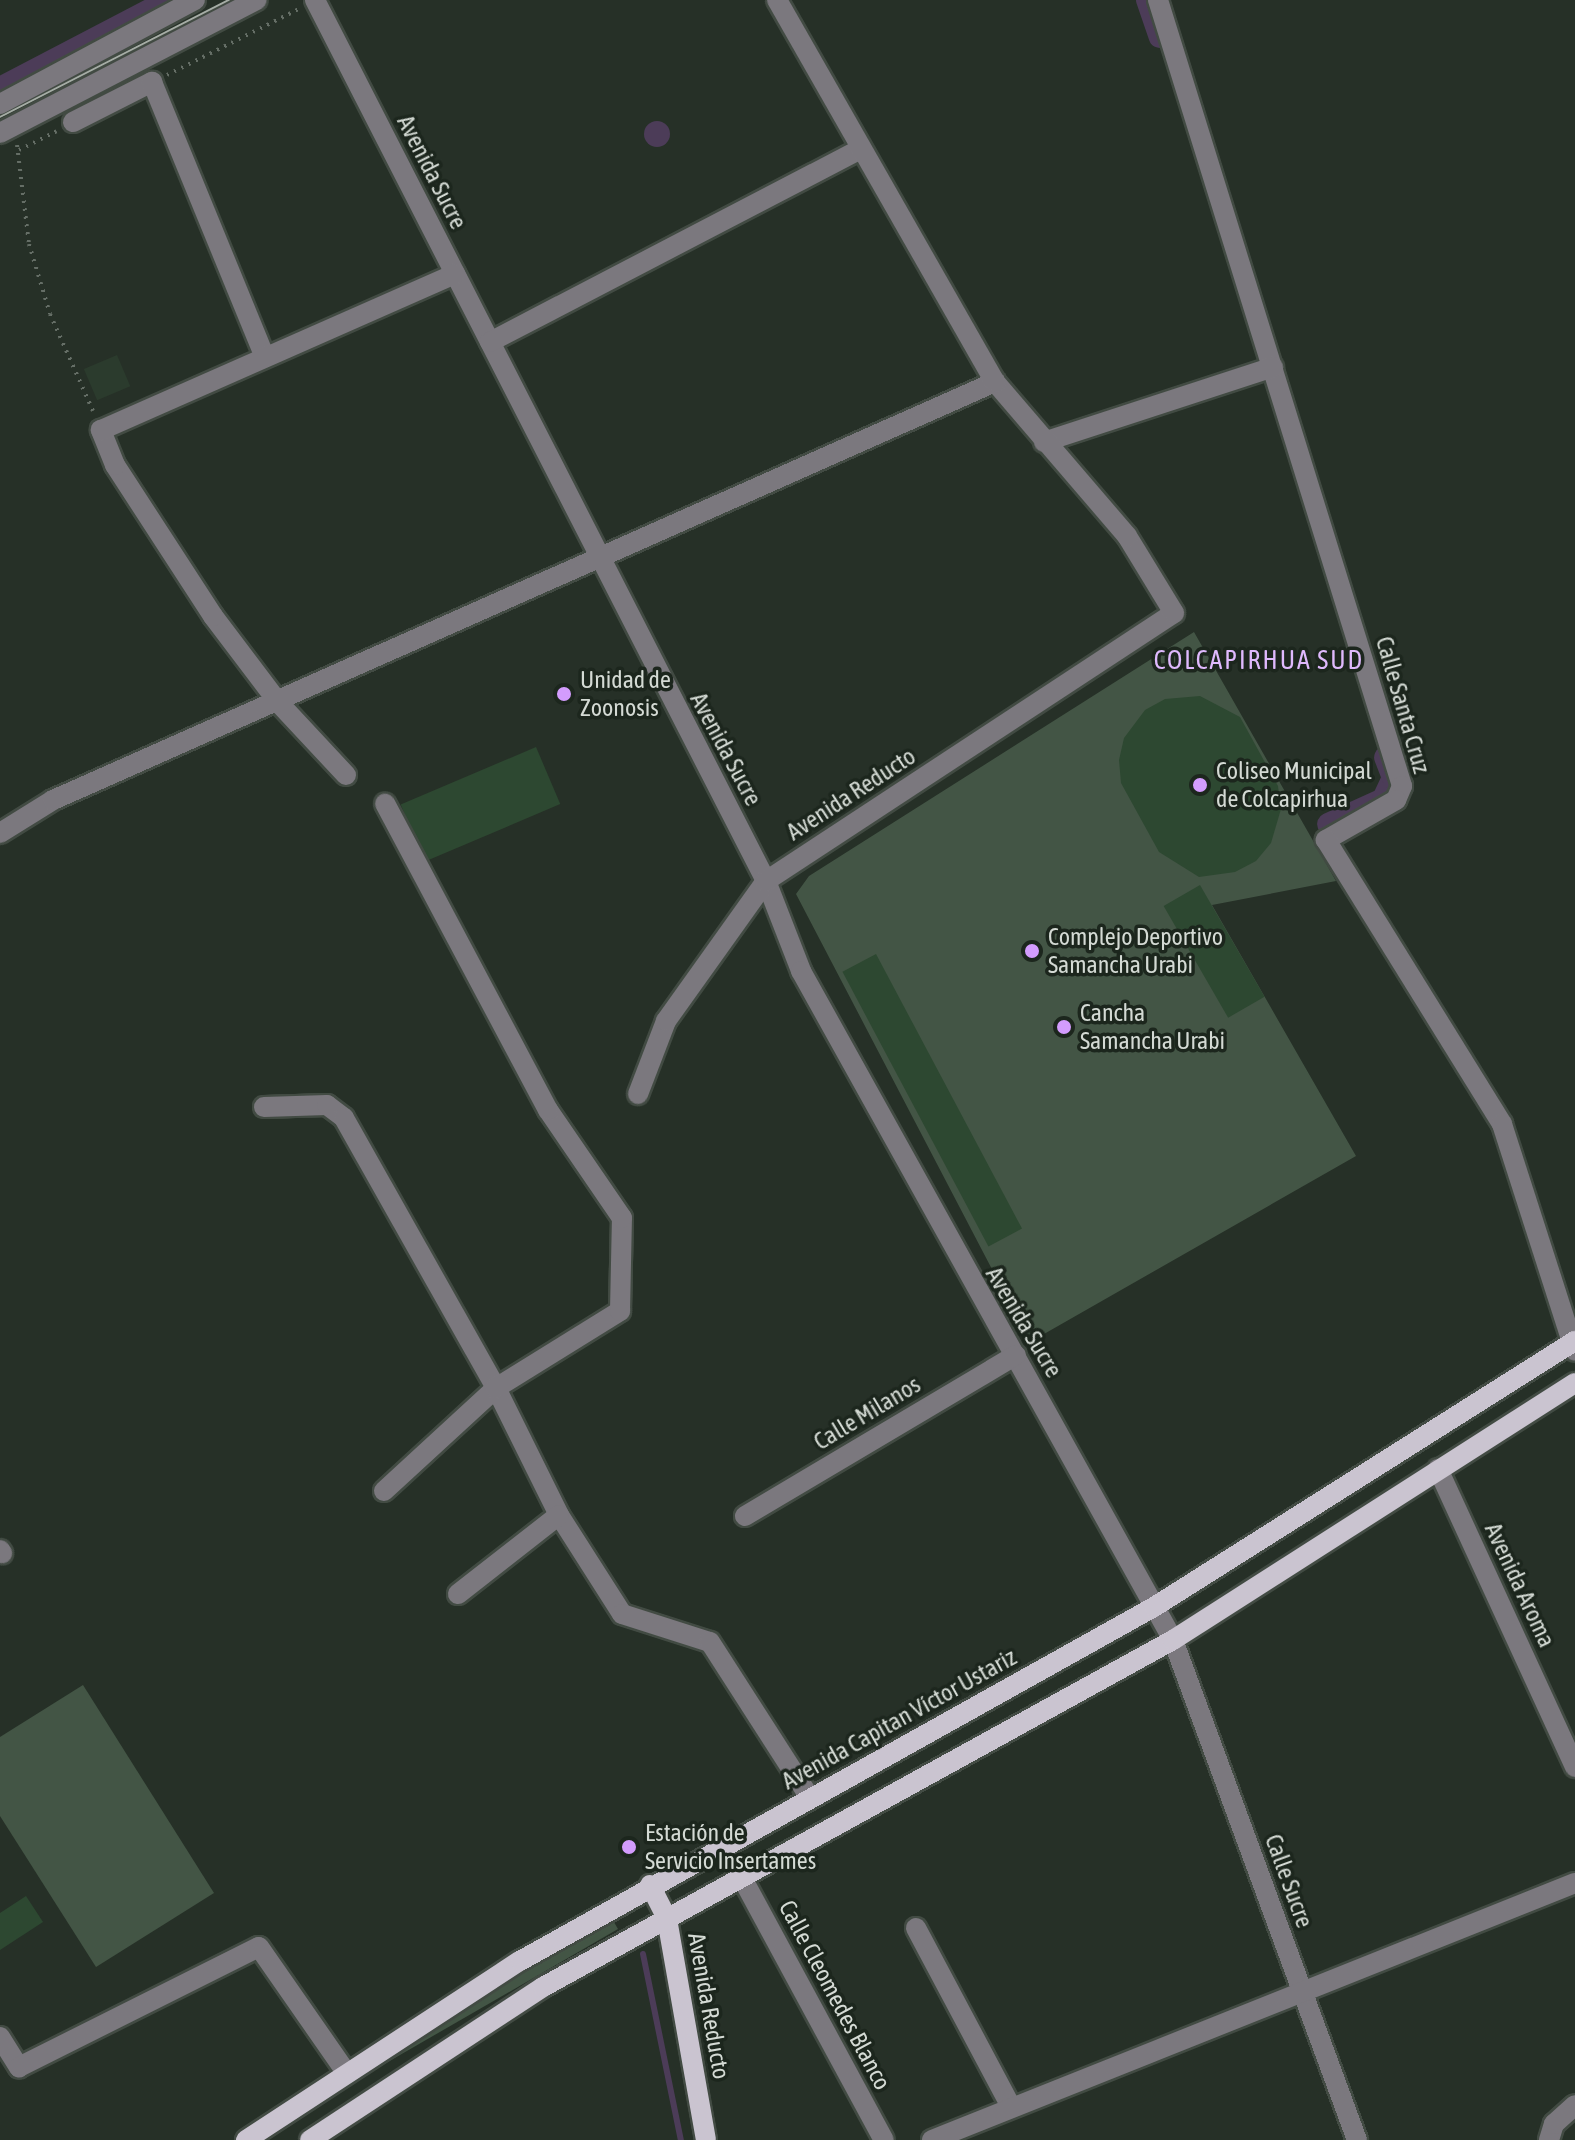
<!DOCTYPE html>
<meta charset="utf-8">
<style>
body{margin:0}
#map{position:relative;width:1575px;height:2140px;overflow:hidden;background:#263027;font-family:"Asap Condensed",sans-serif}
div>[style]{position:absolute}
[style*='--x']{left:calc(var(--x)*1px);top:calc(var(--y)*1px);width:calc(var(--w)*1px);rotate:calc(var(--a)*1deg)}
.built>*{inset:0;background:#2b3b2d;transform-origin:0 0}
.green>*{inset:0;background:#435545;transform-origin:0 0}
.water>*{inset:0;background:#4c3c58}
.round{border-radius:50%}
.stream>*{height:6px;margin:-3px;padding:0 3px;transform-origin:3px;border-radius:3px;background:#4c3c58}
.canal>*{height:22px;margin:-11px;padding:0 11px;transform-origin:11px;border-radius:11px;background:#4c3c58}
.building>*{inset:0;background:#2d4831;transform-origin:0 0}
.path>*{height:4px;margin-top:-2px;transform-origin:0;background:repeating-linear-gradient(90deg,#656e66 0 2px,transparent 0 8px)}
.roads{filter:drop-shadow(2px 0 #424b43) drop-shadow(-2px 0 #424b43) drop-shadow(0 2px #424b43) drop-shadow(0 -2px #424b43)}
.minor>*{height:20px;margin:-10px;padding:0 10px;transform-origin:10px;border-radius:10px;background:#7b787e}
.major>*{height:20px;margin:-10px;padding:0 10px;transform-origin:10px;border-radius:10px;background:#cac4d0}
.tram>*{height:2px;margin:-1px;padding:0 1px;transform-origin:1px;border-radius:1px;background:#a6ada6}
.dots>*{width:22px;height:22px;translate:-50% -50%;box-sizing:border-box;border:4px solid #1c261d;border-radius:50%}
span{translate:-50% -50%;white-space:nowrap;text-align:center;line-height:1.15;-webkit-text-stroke:7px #1c261d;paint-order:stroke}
.street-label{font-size:24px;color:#d4dad4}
.poi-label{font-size:24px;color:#d4dad4}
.left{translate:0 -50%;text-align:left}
.neighbourhood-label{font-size:26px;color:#dfb9fd;letter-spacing:2px}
</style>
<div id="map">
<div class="built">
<div style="left:117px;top:355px;width:34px;height:36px;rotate:67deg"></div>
</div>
<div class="green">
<div style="clip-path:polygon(1194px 632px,1336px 881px,1212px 905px,1356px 1156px,1030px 1342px,796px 894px,809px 876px)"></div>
<div style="clip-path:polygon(83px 1685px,214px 1893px,96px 1967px,0 1816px,0 1737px)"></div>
<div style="left:611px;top:1917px;width:14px;height:414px;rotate:60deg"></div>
</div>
<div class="water">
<div class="round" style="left:644px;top:121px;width:26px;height:26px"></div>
</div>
<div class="stream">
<div style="--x:643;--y:1954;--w:190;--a:78.5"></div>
</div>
<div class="canal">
<div style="--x:1147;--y:0;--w:39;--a:71"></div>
<div style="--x:0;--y:88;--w:190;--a:-27.6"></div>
<div style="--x:1328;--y:824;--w:60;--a:-24.4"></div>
<div style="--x:1383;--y:799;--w:23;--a:-65"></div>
<div style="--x:1393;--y:778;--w:22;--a:-111"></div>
</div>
<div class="building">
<div style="clip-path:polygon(1200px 696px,1240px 717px,1278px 786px,1281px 809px,1271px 843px,1256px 861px,1235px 872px,1199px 877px,1159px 852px,1121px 783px,1119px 760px,1124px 738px,1145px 710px,1165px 699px)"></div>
<div style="left:536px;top:747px;width:62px;height:147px;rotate:67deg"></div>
<div style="left:1200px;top:885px;width:129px;height:42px;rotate:60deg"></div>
<div style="left:876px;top:954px;width:311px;height:38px;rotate:62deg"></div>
<div style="clip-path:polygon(26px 1896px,43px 1922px,0 1950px,0 1913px)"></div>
</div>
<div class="path">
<div style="--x:167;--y:75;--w:148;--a:-26.6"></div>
<div style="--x:17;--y:145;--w:100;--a:83.1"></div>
<div style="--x:29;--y:244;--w:73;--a:73.3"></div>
<div style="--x:50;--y:314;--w:106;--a:66.1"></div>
<div style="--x:19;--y:150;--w:42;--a:-26.6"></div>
</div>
<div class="roads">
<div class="minor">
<div style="--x:315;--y:0;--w:990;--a:62.89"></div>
<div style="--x:766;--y:881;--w:97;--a:68.7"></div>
<div style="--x:801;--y:971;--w:765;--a:60.92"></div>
<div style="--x:1173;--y:1640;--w:533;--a:69.8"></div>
<div style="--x:1158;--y:0;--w:823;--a:72.75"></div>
<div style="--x:1402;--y:786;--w:15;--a:113"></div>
<div style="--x:1396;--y:800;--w:81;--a:150.3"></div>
<div style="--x:1326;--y:840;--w:334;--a:58.2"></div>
<div style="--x:1502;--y:1124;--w:238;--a:72.2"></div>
<div style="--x:0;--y:104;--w:221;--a:-28.1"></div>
<div style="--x:73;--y:122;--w:89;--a:-26.9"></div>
<div style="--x:152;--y:82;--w:297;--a:67.7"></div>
<div style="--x:0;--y:133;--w:289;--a:-27.4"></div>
<div style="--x:490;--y:342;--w:417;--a:-27.5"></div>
<div style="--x:1044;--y:442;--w:241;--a:-18.1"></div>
<div style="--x:346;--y:775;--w:100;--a:-133"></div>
<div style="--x:278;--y:702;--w:108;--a:-127.1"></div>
<div style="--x:213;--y:616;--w:180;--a:-123"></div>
<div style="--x:115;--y:465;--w:38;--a:-112"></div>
<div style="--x:101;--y:430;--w:387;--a:-23.8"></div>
<div style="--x:0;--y:833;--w:62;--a:-31.9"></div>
<div style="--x:53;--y:800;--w:1031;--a:-23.93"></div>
<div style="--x:638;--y:1094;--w:78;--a:-69"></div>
<div style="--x:666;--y:1021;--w:172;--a:-54.5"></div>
<div style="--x:766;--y:881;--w:488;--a:-33.3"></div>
<div style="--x:1174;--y:613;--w:90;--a:-121.4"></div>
<div style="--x:1127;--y:536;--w:203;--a:-130.6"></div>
<div style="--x:995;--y:382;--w:440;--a:-119.7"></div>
<div style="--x:264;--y:1107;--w:63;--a:-1.8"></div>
<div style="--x:327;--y:1105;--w:21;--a:37"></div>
<div style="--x:344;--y:1118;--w:310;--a:60.6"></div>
<div style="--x:496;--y:1388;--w:142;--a:63.6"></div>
<div style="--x:559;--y:1515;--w:117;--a:57.5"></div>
<div style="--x:622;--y:1614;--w:92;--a:17.7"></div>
<div style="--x:710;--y:1642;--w:185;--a:57.3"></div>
<div style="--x:1438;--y:1469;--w:328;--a:65.3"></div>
<div style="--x:384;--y:1491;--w:152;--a:-42.6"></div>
<div style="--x:496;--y:1388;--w:146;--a:-31.8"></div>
<div style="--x:620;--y:1311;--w:93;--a:-88.8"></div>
<div style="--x:622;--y:1218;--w:131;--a:-124.4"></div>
<div style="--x:548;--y:1110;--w:347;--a:-118"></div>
<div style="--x:745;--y:1516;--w:315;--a:-30.7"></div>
<div style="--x:0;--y:1550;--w:4;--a:56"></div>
<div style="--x:458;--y:1594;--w:128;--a:-38"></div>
<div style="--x:740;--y:1874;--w:302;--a:61.6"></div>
<div style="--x:916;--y:1928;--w:203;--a:62"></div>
<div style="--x:0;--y:2037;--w:36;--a:58"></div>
<div style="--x:19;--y:2067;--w:268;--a:-26.6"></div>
<div style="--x:259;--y:1947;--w:152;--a:55.2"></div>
<div style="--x:932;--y:2140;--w:692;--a:-21.79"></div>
<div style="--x:1549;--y:2140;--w:17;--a:-73"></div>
<div style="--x:1554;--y:2124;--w:28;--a:-42"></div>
</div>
<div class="major">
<div style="--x:650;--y:1885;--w:38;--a:63"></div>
<div style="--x:667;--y:1919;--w:224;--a:80"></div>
<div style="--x:246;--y:2140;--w:327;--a:-33.2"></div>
<div style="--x:520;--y:1961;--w:726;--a:-29.18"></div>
<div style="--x:1154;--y:1607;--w:498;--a:-32.3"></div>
<div style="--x:310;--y:2140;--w:279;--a:-33.3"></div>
<div style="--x:543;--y:1987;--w:719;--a:-28.85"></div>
<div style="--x:1173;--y:1640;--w:477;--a:-32.6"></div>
</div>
</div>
<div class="tram">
<div style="--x:0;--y:117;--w:257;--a:-27.1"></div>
</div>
<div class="dots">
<div style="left:564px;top:694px;background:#d39cfd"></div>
<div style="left:1200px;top:785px;background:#d39cfd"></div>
<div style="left:1032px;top:951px;background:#d39cfd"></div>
<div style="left:1064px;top:1027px;background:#d39cfd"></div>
<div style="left:629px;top:1847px;background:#d39cfd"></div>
</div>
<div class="street-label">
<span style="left:432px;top:172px;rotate:63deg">Avenida Sucre</span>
<span style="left:1403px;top:705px;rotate:74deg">Calle Santa Cruz</span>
<span style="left:726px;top:749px;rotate:62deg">Avenida Sucre</span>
<span style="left:851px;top:794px;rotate:-33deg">Avenida Reducto</span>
<span style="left:1024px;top:1322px;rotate:59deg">Avenida Sucre</span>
<span style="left:867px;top:1413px;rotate:-31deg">Calle Milanos</span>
<span style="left:1520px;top:1585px;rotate:65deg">Avenida Aroma</span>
<span style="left:899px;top:1719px;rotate:-29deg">Avenida Capitan Víctor Ustariz</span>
<span style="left:1289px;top:1881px;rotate:70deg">Calle Sucre</span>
<span style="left:835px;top:1995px;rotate:62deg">Calle Cleomedes Blanco</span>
<span style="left:709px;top:2006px;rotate:80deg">Avenida Reducto</span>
</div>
<div class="poi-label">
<span class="left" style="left:580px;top:694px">Unidad de<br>Zoonosis</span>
<span class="left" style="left:1216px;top:785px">Coliseo Municipal<br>de Colcapirhua</span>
<span class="left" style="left:1048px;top:951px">Complejo Deportivo<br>Samancha Urabi</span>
<span class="left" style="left:1080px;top:1027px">Cancha<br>Samancha Urabi</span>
<span class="left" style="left:645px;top:1847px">Estación de<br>Servicio Insertames</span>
</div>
<div class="neighbourhood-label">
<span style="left:1259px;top:661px">COLCAPIRHUA SUD</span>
</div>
</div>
